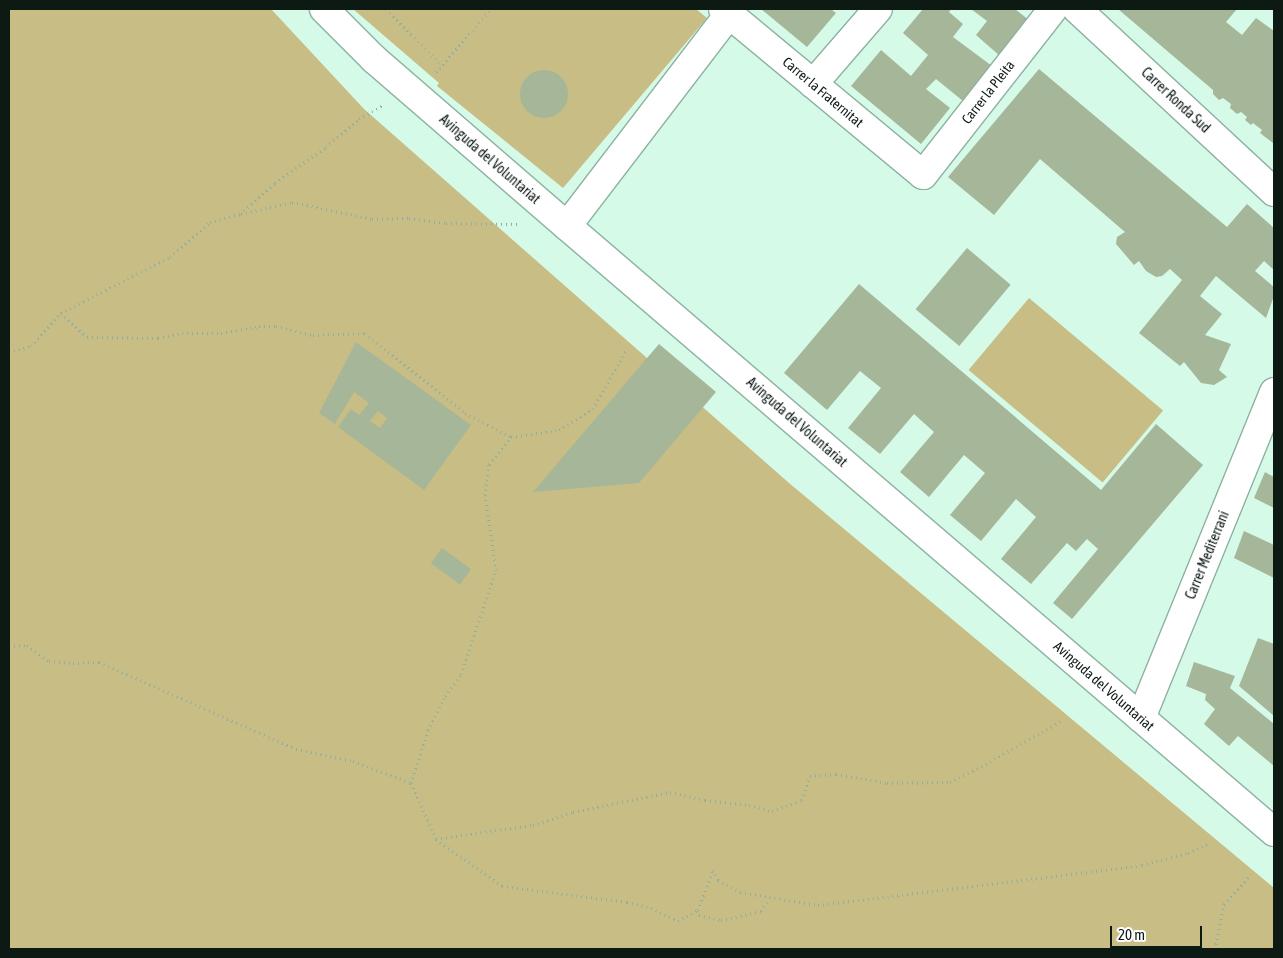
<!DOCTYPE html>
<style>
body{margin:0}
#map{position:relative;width:1283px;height:958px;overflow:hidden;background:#d5fae8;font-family:"Asap Condensed",sans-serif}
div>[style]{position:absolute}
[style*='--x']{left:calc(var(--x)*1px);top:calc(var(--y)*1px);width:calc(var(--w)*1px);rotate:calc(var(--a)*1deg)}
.green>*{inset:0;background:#c8bd85;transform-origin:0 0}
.building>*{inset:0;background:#a5b699;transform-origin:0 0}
.round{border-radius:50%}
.path>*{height:3px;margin-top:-1.5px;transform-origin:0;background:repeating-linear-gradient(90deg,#91aea0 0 1px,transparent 0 5px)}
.roads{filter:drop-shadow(1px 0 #8eb1a1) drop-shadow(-1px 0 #8eb1a1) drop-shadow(0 1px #8eb1a1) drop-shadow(0 -1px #8eb1a1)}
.minor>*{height:28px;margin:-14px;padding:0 14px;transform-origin:14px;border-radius:14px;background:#fff}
span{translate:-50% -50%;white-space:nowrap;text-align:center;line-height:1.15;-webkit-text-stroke:4px #fff;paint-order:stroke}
.street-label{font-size:14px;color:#0d1a14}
.frame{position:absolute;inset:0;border:10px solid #0d1a14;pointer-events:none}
.scale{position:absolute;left:1110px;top:926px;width:92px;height:22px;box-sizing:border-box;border:2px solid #0d1a14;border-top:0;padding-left:6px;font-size:15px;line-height:18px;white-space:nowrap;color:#0d1a14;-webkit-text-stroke:4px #fff;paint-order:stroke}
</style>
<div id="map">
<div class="green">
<div style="clip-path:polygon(9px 9px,271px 9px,364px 109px,789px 483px,1274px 888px,1274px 949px,9px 949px)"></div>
<div style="clip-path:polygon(353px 9px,696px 9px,707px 18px,563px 188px,437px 86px,439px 83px)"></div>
<div style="left:1029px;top:298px;width:175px;height:94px;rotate:40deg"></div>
</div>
<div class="building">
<div style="clip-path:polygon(761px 9px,831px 9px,836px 13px,807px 47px)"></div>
<div style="clip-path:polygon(923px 9px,951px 9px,949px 12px,963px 24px,953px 37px,992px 66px,963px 101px,936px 79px,926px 89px,950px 108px,921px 144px,851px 86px,881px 50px,911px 76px,928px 55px,903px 33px)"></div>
<div style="clip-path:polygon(971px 9px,1015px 9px,1030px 21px,1000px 56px,976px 35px,987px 21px)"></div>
<div style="clip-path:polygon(1118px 9px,1237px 9px,1226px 22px,1242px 35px,1256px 18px,1274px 31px,1273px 143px,1260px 133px,1262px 130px,1253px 123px,1251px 125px,1245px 120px,1247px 117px,1241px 112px,1237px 114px,1230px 108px,1231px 104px,1223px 98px,1219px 100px,1213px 94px,1213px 90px)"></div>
<div style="clip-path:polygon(1039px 69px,1227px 227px,1247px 204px,1274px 228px,1274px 270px,1264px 261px,1255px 271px,1274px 287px,1274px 296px,1266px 318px,1216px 276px,1200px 296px,1222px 314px,1205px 335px,1231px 344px,1219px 370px,1227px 377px,1214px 385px,1201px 383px,1184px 362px,1180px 366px,1139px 333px,1182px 280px,1170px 269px,1162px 276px,1156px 277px,1146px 271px,1139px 261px,1134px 265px,1116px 244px,1117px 237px,1125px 232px,1040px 159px,994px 215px,948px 177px)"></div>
<div class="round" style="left:520px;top:70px;width:48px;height:48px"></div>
<div style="left:967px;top:248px;width:57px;height:80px;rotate:40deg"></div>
<div style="clip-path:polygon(859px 284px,1101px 490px,1156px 424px,1203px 465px,1072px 619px,1053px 603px,1098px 549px,1087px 539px,1076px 551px,1067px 543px,1031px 584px,1001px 559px,1036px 517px,1016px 499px,981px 541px,950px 515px,985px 473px,964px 455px,929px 497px,900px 472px,934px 432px,914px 414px,880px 454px,848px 428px,881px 388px,860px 371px,827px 410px,784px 373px)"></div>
<div style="clip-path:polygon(evenodd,356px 342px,471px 425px,424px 490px,338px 427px,351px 409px,359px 415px,369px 403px,354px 392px,335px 424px,319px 413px,356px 342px,378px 411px,387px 418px,380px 428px,370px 421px,378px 411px)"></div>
<div style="clip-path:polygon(659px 344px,716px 392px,639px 483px,533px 492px)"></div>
<div style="clip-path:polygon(1265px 472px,1274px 477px,1274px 508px,1254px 498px)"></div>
<div style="clip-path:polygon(1244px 531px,1274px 545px,1274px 578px,1234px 558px)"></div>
<div style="left:442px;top:548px;width:36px;height:19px;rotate:36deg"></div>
<div style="clip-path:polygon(1258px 638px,1274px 644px,1274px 716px,1239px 686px)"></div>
<div style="clip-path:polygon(1194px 662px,1235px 676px,1230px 688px,1274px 724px,1274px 766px,1238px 736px,1229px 746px,1204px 724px,1215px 709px,1205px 700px,1206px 694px,1186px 686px)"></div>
</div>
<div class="path">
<div style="--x:386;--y:9;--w:79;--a:45"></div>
<div style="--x:436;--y:72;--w:84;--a:-48.9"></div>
<div style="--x:241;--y:214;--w:52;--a:-13.2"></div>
<div style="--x:292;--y:202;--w:82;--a:12"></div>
<div style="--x:372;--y:219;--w:37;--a:-2"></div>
<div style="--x:409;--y:218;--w:37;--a:8"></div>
<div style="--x:446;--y:223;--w:73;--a:0.8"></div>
<div style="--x:61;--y:313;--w:35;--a:43"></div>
<div style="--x:87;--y:337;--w:71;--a:0.8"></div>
<div style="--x:158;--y:338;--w:25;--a:-12"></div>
<div style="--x:182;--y:333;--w:39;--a:0"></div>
<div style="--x:221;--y:333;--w:39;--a:-10"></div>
<div style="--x:259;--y:326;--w:17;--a:0"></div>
<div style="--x:276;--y:326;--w:38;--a:14"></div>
<div style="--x:313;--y:335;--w:52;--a:-2.2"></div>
<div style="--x:365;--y:333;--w:128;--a:38.7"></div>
<div style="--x:465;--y:413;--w:52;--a:27.6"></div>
<div style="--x:511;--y:437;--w:49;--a:-8.3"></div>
<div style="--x:559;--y:430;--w:40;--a:-32"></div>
<div style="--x:593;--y:409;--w:69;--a:-60.5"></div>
<div style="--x:9;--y:352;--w:23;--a:-15"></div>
<div style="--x:31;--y:346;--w:45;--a:-47.7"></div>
<div style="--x:61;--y:313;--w:123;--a:-27.2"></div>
<div style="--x:170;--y:257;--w:53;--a:-41.2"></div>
<div style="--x:210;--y:222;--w:31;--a:-15"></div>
<div style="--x:240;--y:214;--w:47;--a:-41.5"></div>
<div style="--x:275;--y:183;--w:62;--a:-35.2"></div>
<div style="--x:326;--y:147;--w:43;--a:-40.3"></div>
<div style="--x:359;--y:119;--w:28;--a:-30"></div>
<div style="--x:9;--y:646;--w:18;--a:-3"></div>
<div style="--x:27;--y:645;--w:27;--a:36"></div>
<div style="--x:49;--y:661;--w:24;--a:5"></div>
<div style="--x:73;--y:663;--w:26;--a:-2"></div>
<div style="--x:99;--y:662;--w:215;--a:23.8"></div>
<div style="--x:296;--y:749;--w:58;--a:11.9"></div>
<div style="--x:353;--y:761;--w:62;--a:20.8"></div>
<div style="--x:411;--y:783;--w:56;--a:-72.2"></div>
<div style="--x:428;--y:730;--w:38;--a:-63"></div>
<div style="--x:445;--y:696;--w:27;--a:-54"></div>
<div style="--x:461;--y:674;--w:110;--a:-71.4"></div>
<div style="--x:496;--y:570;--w:76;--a:-98.3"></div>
<div style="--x:485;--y:495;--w:31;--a:-83"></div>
<div style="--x:489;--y:464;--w:35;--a:-51"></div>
<div style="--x:411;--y:783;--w:61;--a:65.9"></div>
<div style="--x:436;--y:839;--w:98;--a:-8.2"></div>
<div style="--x:533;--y:825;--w:42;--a:-18"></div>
<div style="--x:573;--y:812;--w:99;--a:-11.7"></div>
<div style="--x:670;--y:792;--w:36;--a:13"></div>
<div style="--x:705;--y:800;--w:44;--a:6.5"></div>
<div style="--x:749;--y:805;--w:24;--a:15"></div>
<div style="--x:772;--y:811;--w:32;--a:-20"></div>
<div style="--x:802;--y:800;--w:25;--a:-72"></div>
<div style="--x:810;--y:776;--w:26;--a:-4"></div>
<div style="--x:836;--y:774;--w:52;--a:10"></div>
<div style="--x:887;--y:783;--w:63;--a:-0.9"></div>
<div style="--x:950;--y:782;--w:30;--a:-26"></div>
<div style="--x:977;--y:769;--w:99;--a:-29.7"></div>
<div style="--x:436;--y:839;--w:81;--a:35.5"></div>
<div style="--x:502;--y:886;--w:126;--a:7.3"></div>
<div style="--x:627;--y:902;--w:25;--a:14"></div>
<div style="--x:651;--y:908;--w:30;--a:26"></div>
<div style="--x:678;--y:921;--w:23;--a:-29"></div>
<div style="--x:698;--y:910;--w:43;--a:-69.4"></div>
<div style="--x:713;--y:870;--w:11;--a:63"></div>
<div style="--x:718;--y:880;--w:25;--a:29"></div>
<div style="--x:740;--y:892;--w:79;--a:9.5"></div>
<div style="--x:818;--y:905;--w:326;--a:-7"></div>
<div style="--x:1142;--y:865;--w:48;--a:-14.6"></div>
<div style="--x:1188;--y:853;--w:24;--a:-24"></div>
<div style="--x:698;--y:910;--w:5;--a:79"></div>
<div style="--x:699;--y:915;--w:23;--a:13"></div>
<div style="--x:721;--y:920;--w:41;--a:-12.7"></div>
<div style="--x:761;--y:911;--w:17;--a:-57"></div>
<div style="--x:1215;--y:949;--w:46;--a:-78.7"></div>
<div style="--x:1224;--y:904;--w:40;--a:-47"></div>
</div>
<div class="roads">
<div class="minor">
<div style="--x:324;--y:9;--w:71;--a:45"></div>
<div style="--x:374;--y:59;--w:255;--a:40.9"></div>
<div style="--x:567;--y:226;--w:931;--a:40.6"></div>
<div style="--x:723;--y:9;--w:260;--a:39.7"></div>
<div style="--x:923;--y:175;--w:211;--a:-51.9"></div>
<div style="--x:1077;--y:9;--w:269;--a:42.9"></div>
<div style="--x:813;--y:84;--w:99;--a:-49.1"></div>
<div style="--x:567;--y:226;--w:267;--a:-52.6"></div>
<div style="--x:1141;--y:718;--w:352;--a:-67.8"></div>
</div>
</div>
<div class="street-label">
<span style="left:823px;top:92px;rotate:40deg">Carrer la Fraternitat</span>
<span style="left:988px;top:92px;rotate:-52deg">Carrer la Pleita</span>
<span style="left:1176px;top:100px;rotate:43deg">Carrer Ronda Sud</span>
<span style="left:490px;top:159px;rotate:41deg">Avinguda del Voluntariat</span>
<span style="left:797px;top:422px;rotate:41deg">Avinguda del Voluntariat</span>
<span style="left:1207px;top:555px;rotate:-68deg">Carrer Mediterrani</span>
<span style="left:1104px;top:686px;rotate:41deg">Avinguda del Voluntariat</span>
</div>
<div class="frame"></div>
<div class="scale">20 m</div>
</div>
